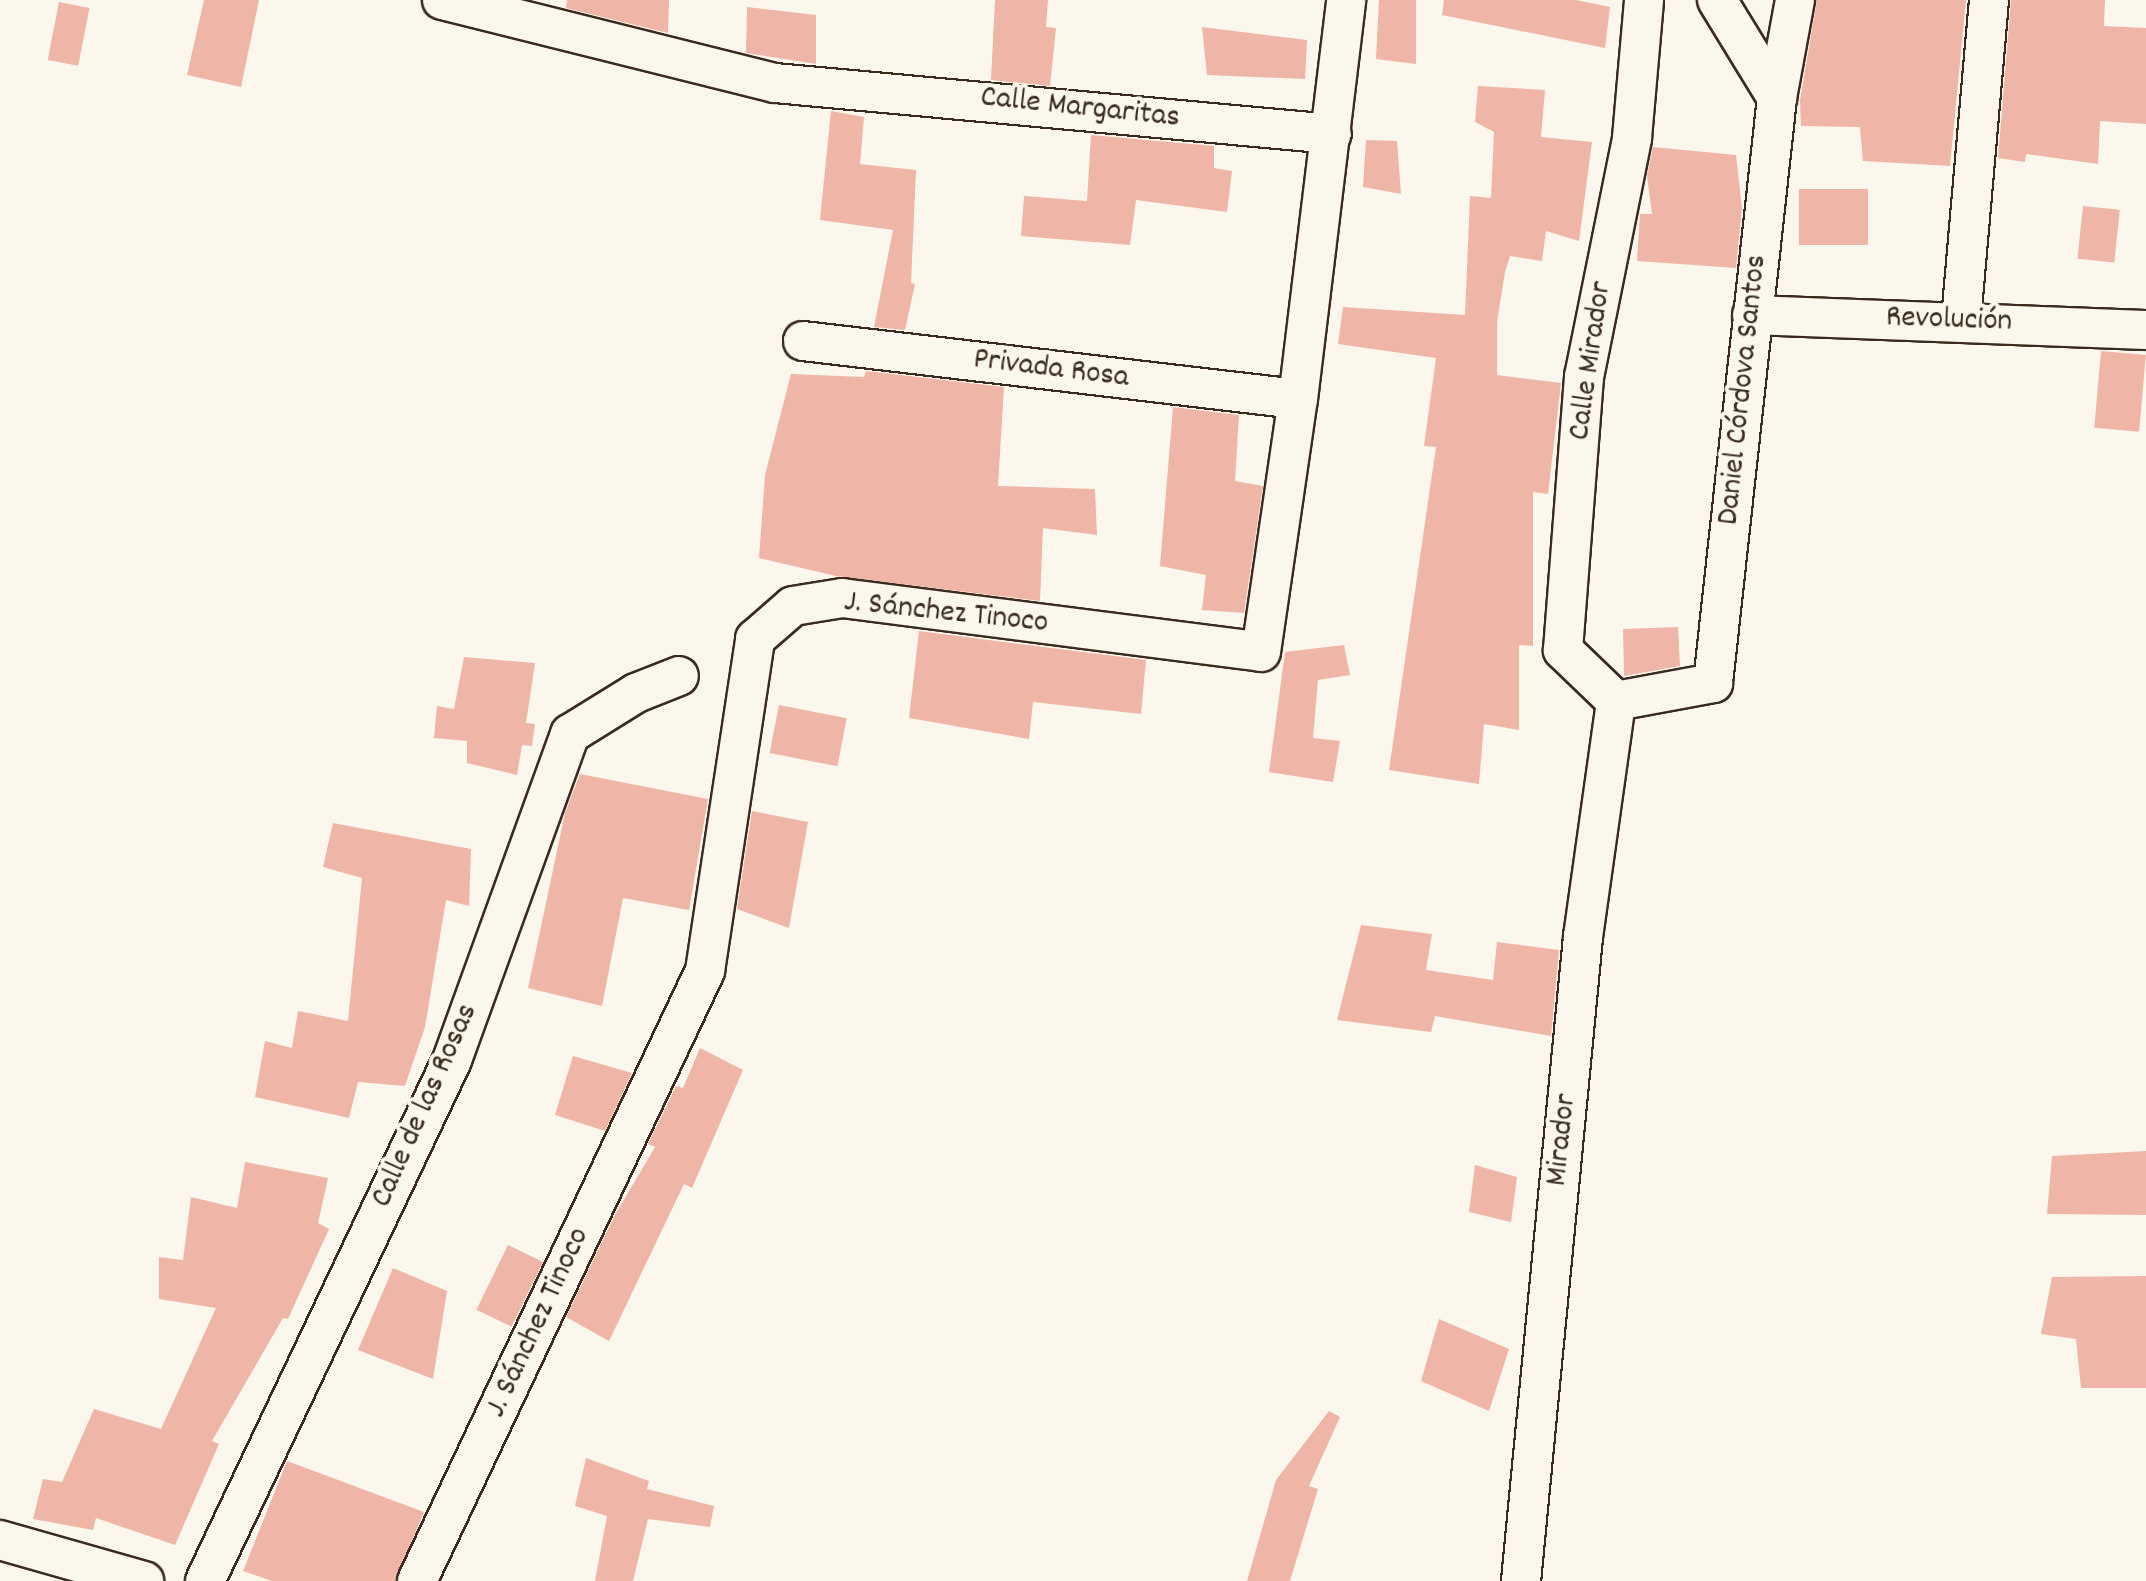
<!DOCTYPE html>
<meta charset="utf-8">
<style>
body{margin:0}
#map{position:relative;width:2146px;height:1581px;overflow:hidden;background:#fbf7ec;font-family:Dekko,sans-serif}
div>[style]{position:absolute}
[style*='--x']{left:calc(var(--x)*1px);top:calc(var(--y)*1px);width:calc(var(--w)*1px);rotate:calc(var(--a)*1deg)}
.building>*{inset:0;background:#efb6a7;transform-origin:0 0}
.roads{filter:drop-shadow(2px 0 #3b2a1e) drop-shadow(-2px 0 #3b2a1e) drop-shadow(0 2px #3b2a1e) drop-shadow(0 -2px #3b2a1e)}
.street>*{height:38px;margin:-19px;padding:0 19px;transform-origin:19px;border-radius:19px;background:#fbf7ec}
span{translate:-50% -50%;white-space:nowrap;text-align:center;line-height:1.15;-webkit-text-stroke:8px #fbf7ec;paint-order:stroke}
.street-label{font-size:32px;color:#3b2a1e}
</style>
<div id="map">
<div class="building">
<div style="clip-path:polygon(204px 0,259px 0,241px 87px,187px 75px)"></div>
<div style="clip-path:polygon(567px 0,669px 0,668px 33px,566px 8px)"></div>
<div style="clip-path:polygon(995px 0,1048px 0,1046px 27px,1056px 28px,1050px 86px,991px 80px)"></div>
<div style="clip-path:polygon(1379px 0,1416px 0,1416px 64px,1376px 59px)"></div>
<div style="clip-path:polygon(1444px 0,1576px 0,1610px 7px,1605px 48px,1442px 15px)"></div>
<div style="clip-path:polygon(1817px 0,1966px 0,1950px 166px,1863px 161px,1860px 127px,1801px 126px,1800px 100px)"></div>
<div style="clip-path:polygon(2011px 0,2105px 0,2104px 26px,2146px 28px,2146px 124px,2100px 121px,2098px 164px,2026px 154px,2025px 162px,1998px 158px)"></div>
<div style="left:59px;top:2px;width:31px;height:59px;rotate:11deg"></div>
<div style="clip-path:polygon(747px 7px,816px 15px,816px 64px,746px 53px)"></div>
<div style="clip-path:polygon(1202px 27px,1307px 40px,1305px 79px,1207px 75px)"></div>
<div style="clip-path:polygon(1478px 86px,1545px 90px,1541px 137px,1592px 142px,1579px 241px,1546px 231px,1542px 261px,1510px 256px,1505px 272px,1497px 322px,1497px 375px,1561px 383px,1548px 494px,1533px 492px,1533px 646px,1519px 645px,1519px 730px,1484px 724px,1479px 784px,1389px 770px,1436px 447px,1424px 446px,1436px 358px,1338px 344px,1343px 307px,1465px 315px,1470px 196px,1491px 198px,1494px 132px,1475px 122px)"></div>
<div style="clip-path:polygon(831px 111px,864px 117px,860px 164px,916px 170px,911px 283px,915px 284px,905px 330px,874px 327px,893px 230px,820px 220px)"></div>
<div style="clip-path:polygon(1091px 135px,1214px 146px,1214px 168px,1232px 171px,1227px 212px,1136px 200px,1130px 245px,1021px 236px,1024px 196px,1087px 201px)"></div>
<div style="clip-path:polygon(1366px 140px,1397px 141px,1401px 194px,1363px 187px)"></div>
<div style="clip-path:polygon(1653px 147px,1736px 155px,1742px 208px,1736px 268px,1637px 261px,1640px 214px,1652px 214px,1647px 176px)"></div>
<div style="left:1799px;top:189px;width:69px;height:56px"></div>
<div style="left:2083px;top:206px;width:37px;height:53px;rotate:6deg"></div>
<div style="left:2101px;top:351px;width:45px;height:77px;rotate:5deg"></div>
<div style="clip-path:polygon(866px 371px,1004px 387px,998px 486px,1095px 489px,1097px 535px,1043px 528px,1040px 601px,836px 576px,759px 558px,765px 475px,791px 374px,864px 377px)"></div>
<div style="clip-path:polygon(1173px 407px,1239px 415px,1235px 481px,1263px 486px,1244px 613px,1202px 610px,1206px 575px,1160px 566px)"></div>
<div style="clip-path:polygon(1678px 627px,1680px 666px,1624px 676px,1623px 629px)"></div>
<div style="clip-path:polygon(919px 631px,1146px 660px,1141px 714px,1033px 702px,1029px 739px,909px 718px)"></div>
<div style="clip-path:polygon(1344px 645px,1350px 675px,1318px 680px,1313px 738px,1340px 741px,1333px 782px,1269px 772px,1285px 652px)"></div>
<div style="clip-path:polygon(464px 657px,535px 663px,526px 723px,535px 724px,532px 746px,522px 745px,517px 775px,467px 763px,467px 741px,434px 738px,437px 706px,454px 709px)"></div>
<div style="left:779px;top:705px;width:69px;height:49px;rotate:11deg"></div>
<div style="clip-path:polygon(580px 774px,708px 799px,689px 910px,623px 898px,602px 1006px,528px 988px,565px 813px)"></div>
<div style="clip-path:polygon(752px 811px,808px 822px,789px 928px,737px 909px)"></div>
<div style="clip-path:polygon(333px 823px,471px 849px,469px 906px,446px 900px,425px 1027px,405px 1086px,358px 1082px,349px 1118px,255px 1097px,265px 1041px,292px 1048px,298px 1011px,348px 1021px,362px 878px,323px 867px)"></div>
<div style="clip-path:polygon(1361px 925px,1432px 934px,1426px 970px,1493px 980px,1497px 942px,1559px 950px,1551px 1036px,1435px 1016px,1431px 1032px,1337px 1020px)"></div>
<div style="clip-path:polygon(700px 1048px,743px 1070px,692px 1188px,684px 1184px,609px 1341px,566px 1317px,615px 1215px,655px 1147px,648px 1144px,676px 1086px,683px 1088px)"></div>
<div style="clip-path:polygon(573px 1056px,632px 1073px,605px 1131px,555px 1115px)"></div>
<div style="clip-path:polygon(2146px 1151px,2146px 1215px,2047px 1214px,2052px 1156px)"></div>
<div style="clip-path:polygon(245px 1162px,328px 1178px,318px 1223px,329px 1229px,288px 1319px,283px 1318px,212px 1441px,219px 1444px,175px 1545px,96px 1518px,93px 1530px,33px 1519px,43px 1479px,62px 1482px,94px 1409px,161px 1429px,216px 1308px,159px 1299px,159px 1257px,183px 1260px,191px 1197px,237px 1208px)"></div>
<div style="clip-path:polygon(1475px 1165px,1517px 1177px,1511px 1222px,1469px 1212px)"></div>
<div style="left:508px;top:1245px;width:39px;height:72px;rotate:26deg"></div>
<div style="clip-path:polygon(393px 1268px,447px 1291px,433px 1379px,358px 1350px)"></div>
<div style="clip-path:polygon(2146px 1276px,2146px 1388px,2081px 1388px,2076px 1339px,2041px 1334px,2052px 1277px)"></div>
<div style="clip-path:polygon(1439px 1319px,1509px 1349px,1489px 1411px,1421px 1381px)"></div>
<div style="clip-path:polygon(1329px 1411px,1340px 1417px,1309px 1486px,1318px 1489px,1290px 1581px,1247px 1581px,1276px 1480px)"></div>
<div style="clip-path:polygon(586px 1458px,649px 1481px,647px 1489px,714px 1506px,710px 1527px,648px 1519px,633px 1581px,595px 1581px,607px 1516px,575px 1506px)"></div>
<div style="clip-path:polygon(287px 1461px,424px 1512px,395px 1581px,272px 1581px,243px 1571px)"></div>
</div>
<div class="roads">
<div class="street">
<div style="--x:442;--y:0;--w:343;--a:14"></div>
<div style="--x:775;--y:83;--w:559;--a:5.23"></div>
<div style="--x:1717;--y:0;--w:115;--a:58.5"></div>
<div style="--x:1752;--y:315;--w:394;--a:2.2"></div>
<div style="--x:1961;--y:320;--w:321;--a:-85"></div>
<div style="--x:803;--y:341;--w:498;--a:6.7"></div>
<div style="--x:1616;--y:701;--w:99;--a:-10.5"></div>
<div style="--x:1713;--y:683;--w:588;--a:-83.76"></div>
<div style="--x:1777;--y:98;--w:100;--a:-79.6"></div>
<div style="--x:1616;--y:701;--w:74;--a:-136.1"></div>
<div style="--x:1563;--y:650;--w:274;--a:-85.6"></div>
<div style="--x:1584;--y:377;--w:244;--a:-78.6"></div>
<div style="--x:1632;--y:138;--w:139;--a:-85"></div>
<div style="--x:0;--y:1540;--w:150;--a:15.9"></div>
<div style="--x:205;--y:1581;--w:577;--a:-64.63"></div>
<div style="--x:452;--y:1060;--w:347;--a:-70.1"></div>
<div style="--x:570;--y:734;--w:78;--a:-31.8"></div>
<div style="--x:636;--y:693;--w:46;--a:-21.6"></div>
<div style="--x:417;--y:1581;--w:675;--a:-64.73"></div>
<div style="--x:705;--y:971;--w:336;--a:-81.4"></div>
<div style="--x:755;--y:639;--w:50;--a:-41"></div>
<div style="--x:793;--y:606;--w:50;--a:-9.3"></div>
<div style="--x:842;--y:598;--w:422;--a:7.3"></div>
<div style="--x:1261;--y:652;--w:256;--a:-81.7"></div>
<div style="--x:1298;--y:399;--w:402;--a:-83.1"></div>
<div style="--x:1521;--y:1581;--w:647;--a:-84.5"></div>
<div style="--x:1583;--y:937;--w:238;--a:-82"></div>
</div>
</div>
<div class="street-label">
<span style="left:1080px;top:109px;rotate:6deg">Calle Margaritas</span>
<span style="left:1949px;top:321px;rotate:2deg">Revolución</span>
<span style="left:1592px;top:361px;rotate:-82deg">Calle Mirador</span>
<span style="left:1051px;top:370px;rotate:7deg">Privada Rosa</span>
<span style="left:1744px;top:390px;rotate:-84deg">Daniel Córdova Santos</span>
<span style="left:946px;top:614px;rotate:6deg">J. Sánchez Tinoco</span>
<span style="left:426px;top:1106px;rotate:-66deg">Calle de las Rosas</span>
<span style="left:1563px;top:1140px;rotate:-84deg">Mirador</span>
<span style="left:539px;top:1323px;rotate:-65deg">J. Sánchez Tinoco</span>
</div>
</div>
